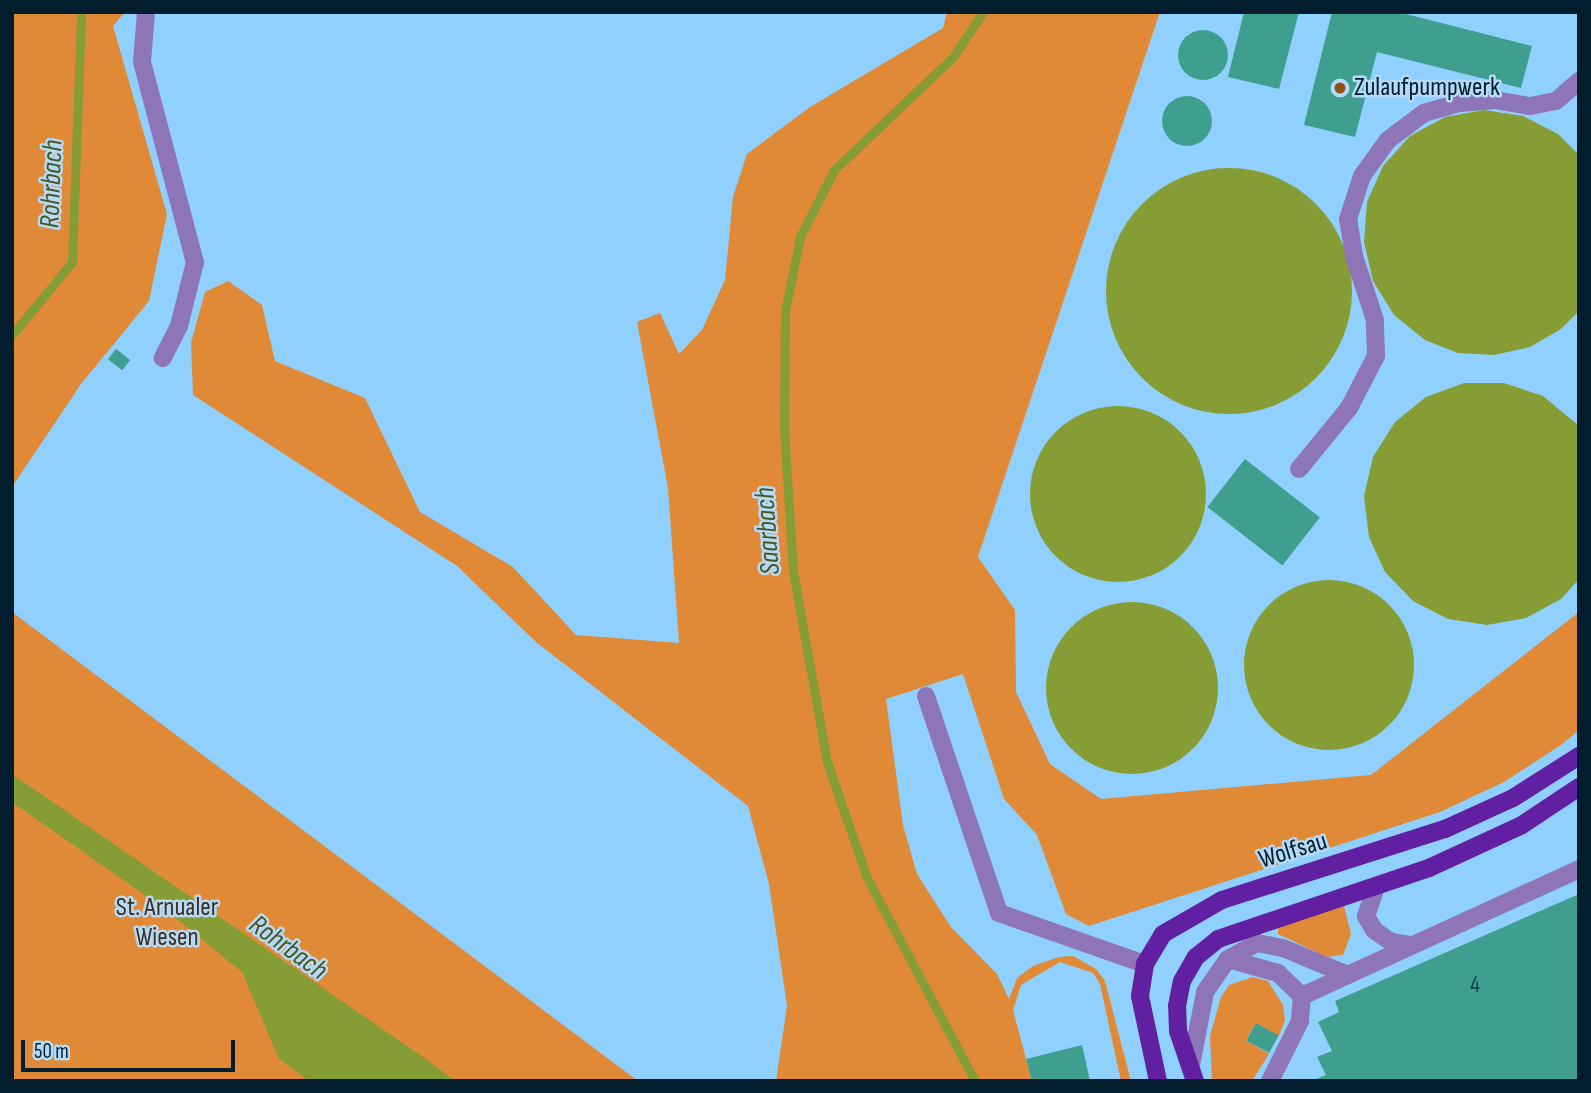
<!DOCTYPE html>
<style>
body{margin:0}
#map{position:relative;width:1591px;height:1093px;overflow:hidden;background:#8fd0ff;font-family:"Sofia Sans Condensed",sans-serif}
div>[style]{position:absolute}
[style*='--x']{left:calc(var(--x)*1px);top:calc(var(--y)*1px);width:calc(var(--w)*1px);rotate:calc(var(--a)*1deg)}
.green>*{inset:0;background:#e08a37}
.water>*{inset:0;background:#869c35}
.round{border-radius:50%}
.stream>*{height:9px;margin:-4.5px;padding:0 4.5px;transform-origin:4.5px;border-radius:4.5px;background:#869c35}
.building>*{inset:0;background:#3e9f8f;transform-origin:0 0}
.lane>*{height:18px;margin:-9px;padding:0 9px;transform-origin:9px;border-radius:9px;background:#8e75b7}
.primary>*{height:18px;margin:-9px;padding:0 9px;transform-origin:9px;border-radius:9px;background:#6020a1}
.dots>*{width:19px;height:19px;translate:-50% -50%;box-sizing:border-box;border:4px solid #b4daf6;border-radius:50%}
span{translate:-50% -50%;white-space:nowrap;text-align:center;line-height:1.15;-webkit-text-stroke:5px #b4daf6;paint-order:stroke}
.number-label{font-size:23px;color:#113e46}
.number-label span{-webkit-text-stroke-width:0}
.poi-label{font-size:26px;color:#021d2e}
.left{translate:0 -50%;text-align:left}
.street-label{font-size:26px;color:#021d2e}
.park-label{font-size:26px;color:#402d1d}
.water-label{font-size:28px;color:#495520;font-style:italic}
.frame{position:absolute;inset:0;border:14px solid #021d2e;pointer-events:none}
.scale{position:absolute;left:21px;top:1040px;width:214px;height:32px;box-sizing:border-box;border:4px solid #021d2e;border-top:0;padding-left:9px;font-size:21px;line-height:24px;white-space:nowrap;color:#021d2e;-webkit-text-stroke:5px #b4daf6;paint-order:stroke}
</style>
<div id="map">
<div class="green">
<div style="clip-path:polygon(12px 12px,125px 12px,113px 26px,167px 214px,149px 301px,81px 384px,12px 487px)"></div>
<div style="clip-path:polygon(947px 12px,1160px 12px,978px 557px,1015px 610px,1016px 692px,1050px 764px,1101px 799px,1371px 775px,1579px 612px,1579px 730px,1561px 745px,1504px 782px,1440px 812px,1089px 926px,1066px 914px,1037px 835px,1004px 799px,963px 674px,886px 699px,903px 825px,917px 874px,951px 927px,997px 974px,1009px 999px,1017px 978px,1033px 966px,1059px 957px,1073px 956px,1096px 969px,1105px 981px,1131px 1081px,1121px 1081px,1100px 984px,1093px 973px,1060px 962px,1021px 985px,1013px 1010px,1032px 1081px,776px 1081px,787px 1006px,769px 884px,748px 806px,536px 642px,457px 566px,193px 395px,191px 343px,205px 292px,228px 281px,262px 305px,275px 361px,365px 398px,420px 512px,513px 567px,576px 635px,679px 643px,668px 488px,637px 322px,660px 313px,679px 354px,702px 330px,725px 280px,733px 197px,747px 154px,810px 107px,943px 28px)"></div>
<div style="clip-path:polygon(12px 612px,638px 1081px,12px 1081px)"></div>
<div style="clip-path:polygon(1344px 906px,1351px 934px,1343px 955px,1327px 957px,1278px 934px,1278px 927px)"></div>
<div style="clip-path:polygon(1253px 977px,1268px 981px,1283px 1005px,1285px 1020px,1279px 1036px,1256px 1023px,1246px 1040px,1269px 1054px,1252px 1081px,1212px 1081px,1210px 1036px,1221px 997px,1229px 985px)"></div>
</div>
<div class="water">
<div style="clip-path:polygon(1484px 110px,1523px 116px,1558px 134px,1579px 155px,1579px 311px,1561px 329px,1530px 347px,1494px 355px,1458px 353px,1425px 340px,1394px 315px,1373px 281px,1364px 242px,1367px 202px,1383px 166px,1410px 136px,1445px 117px)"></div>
<div class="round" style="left:1106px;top:168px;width:246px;height:246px"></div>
<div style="clip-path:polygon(1464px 383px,1504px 383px,1543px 396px,1579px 426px,1579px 579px,1561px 599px,1526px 618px,1487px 625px,1448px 619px,1413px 601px,1385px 572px,1369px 537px,1364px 496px,1373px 457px,1395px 422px,1426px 397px)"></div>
<div class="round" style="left:1030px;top:406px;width:176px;height:176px"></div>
<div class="round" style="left:1244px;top:580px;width:170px;height:170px"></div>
<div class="round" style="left:1046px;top:602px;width:172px;height:172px"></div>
<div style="clip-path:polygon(12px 774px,426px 1059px,455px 1081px,309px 1081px,279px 1059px,242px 972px,166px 910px,12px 802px)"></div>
</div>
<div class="stream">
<div style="--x:12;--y:335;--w:94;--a:-50.6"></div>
<div style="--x:72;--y:262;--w:250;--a:-87.9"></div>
<div style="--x:975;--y:1081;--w:230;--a:-118"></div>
<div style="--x:867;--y:878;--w:123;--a:-109"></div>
<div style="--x:827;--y:762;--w:194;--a:-100.1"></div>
<div style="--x:793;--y:571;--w:143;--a:-93.6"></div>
<div style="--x:784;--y:428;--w:117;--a:-89.5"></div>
<div style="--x:785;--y:311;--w:76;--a:-78.5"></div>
<div style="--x:800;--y:237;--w:75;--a:-63.1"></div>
<div style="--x:834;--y:170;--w:164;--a:-43.5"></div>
<div style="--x:953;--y:57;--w:54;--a:-56.3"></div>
</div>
<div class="building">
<div style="clip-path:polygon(1244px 12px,1299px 12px,1279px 89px,1228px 77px)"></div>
<div style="clip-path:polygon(1332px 12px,1398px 12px,1532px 46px,1521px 88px,1377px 52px,1355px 137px,1304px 125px)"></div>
<div class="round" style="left:1178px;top:30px;width:50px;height:50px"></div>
<div class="round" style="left:1162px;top:96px;width:50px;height:50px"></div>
<div style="left:116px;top:349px;width:18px;height:13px;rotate:38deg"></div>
<div style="left:1245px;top:459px;width:95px;height:61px;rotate:38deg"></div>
<div style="clip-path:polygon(1579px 894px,1579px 1081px,1311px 1081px,1326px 1075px,1317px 1057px,1332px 1051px,1318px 1022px,1339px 1012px,1335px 1001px)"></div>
<div style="left:1256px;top:1023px;width:26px;height:20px;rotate:29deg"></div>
<div style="clip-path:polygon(1082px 1045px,1090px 1081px,1032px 1081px,1026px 1059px)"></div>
</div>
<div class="lane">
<div style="--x:146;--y:12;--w:50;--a:94.6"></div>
<div style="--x:142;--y:62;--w:207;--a:75.2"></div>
<div style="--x:195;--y:262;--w:66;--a:104"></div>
<div style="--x:179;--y:326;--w:36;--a:117"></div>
<div style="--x:1299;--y:469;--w:79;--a:-50.7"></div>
<div style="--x:1349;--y:408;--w:59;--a:-62.6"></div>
<div style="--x:1376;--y:356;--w:36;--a:-92"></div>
<div style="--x:1375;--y:320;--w:67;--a:-108.2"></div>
<div style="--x:1354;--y:256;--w:37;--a:-99"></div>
<div style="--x:1348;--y:219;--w:45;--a:-72"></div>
<div style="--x:1362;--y:176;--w:44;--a:-54.2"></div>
<div style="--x:1388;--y:140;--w:45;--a:-36.9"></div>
<div style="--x:1424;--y:113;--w:37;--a:-16"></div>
<div style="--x:1460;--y:103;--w:35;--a:-5"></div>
<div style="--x:1495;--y:100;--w:36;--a:10"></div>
<div style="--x:1530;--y:106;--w:26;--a:-11"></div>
<div style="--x:1556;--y:101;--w:30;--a:-41"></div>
<div style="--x:926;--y:696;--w:229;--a:71.4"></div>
<div style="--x:999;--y:913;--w:155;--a:19.3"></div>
<div style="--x:1376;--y:887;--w:31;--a:109"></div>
<div style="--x:1366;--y:916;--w:16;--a:60"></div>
<div style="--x:1374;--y:930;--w:21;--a:35"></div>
<div style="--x:1391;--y:942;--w:20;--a:9"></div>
<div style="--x:1228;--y:959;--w:52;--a:15.6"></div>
<div style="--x:1278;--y:973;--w:33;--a:44"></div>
<div style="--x:1302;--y:996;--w:25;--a:95"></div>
<div style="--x:1300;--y:1021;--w:67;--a:116.6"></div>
<div style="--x:1302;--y:996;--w:305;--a:-24.6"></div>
<div style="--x:1191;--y:1065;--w:74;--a:-79.1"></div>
<div style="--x:1205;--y:992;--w:40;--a:-55.1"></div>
<div style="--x:1228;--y:959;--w:33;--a:-29"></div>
<div style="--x:1257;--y:943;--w:26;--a:11"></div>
<div style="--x:1283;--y:948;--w:70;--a:22.6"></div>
</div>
<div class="primary">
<div style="--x:1158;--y:1081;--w:87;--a:-102"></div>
<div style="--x:1140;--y:996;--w:32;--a:-81"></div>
<div style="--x:1145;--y:964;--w:35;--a:-59"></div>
<div style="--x:1163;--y:934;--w:68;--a:-30"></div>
<div style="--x:1222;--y:900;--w:234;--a:-17.7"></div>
<div style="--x:1445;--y:829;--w:75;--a:-24.5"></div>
<div style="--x:1513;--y:798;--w:78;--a:-32.5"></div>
<div style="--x:1195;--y:1081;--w:53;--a:-108.8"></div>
<div style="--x:1178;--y:1031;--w:25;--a:-92"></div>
<div style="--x:1177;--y:1006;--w:25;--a:-79"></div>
<div style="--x:1182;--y:981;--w:28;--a:-60"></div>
<div style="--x:1196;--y:957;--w:28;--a:-39"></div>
<div style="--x:1218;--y:939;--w:223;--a:-18.6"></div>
<div style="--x:1429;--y:868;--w:102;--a:-24.8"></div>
<div style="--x:1522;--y:825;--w:69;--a:-33.7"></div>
</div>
<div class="dots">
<div style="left:1340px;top:88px;background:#8e5212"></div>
</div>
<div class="number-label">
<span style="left:1475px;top:985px">4</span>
</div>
<div class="poi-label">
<span class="left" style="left:1354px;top:88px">Zulaufpumpwerk</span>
</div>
<div class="street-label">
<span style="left:1293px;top:851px;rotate:-17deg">Wolfsau</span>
</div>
<div class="park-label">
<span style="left:167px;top:923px">St. Arnualer<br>Wiesen</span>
</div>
<div class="water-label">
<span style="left:52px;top:184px;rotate:-88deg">Rohrbach</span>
<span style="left:768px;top:531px;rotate:-94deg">Saarbach</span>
<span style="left:288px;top:948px;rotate:36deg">Rohrbach</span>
</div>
<div class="frame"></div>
<div class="scale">50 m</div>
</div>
